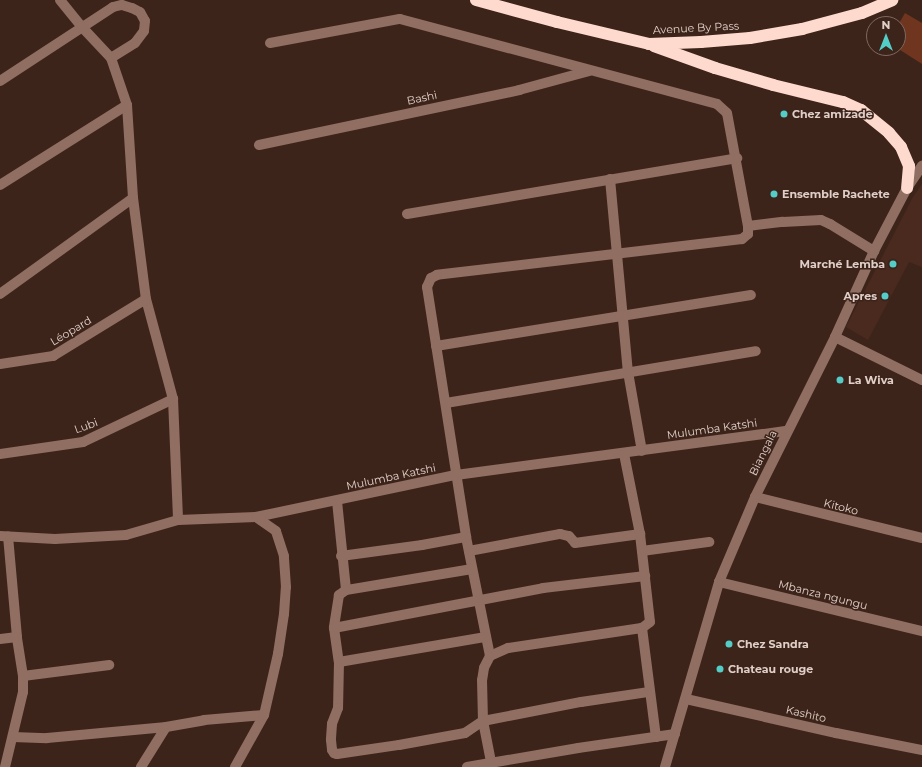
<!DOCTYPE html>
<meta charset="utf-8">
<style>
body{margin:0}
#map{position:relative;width:922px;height:767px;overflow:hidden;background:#3d241a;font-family:Montserrat,sans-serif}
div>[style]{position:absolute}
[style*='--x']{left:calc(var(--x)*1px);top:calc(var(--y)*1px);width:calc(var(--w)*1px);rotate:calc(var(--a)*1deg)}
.built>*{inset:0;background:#4a2a1e}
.green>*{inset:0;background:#6f351e}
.minor>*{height:10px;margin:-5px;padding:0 5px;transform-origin:5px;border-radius:5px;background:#916e62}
.highway>*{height:12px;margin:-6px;padding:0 6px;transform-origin:6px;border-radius:6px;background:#fddacd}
.dots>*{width:11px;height:11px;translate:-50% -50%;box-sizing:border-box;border:2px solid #3d241a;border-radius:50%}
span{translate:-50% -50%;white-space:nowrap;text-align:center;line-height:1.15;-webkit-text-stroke:3px #3d241a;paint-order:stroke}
.street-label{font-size:11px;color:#e0cfc8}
.poi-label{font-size:11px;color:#e0cfc8;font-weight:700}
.left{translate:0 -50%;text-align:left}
.right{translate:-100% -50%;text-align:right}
.north{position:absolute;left:866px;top:16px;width:40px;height:40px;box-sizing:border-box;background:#3d241a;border:1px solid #7e6860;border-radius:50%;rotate:0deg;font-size:11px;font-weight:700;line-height:16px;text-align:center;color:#e0cfc8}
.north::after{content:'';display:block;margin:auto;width:14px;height:18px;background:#54cdc8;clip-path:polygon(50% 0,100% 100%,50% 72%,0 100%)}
</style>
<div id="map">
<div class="built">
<div style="clip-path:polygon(922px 184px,922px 267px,909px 262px,868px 340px,846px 327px,913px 197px)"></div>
</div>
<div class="green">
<div style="clip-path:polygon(905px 13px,922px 23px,922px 64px,897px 48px,898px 25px)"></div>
</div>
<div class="minor">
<div style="--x:60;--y:0;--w:33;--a:51"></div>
<div style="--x:81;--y:26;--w:44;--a:46.8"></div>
<div style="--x:111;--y:58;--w:50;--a:71.2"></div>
<div style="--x:127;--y:105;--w:93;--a:86.3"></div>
<div style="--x:133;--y:198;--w:102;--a:82.7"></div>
<div style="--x:146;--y:299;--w:104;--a:74.9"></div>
<div style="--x:173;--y:399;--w:121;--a:87.6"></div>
<div style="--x:270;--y:43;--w:132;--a:-10.5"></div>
<div style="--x:400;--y:19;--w:328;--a:15"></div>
<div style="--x:717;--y:104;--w:13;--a:42"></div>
<div style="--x:727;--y:113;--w:115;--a:79.5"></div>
<div style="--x:748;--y:226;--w:8;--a:90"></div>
<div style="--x:748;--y:234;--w:8;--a:140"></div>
<div style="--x:742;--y:239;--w:307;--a:173.3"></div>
<div style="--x:437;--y:275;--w:7;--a:153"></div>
<div style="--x:431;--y:278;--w:10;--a:114"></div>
<div style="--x:427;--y:287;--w:253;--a:81.1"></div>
<div style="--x:466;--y:537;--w:121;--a:78.6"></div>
<div style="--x:490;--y:656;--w:13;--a:117"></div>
<div style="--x:484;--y:668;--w:12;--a:99"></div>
<div style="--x:482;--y:680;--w:41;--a:88.6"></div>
<div style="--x:483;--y:721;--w:47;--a:78.9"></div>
<div style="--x:0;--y:81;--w:135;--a:-33.2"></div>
<div style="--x:113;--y:7;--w:9;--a:-13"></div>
<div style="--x:122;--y:5;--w:10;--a:17"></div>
<div style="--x:132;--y:8;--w:9;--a:27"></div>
<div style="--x:140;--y:12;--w:10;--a:61"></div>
<div style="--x:145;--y:21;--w:10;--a:96"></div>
<div style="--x:144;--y:31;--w:15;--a:127"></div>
<div style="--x:135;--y:43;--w:28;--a:148"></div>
<div style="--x:259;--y:145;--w:266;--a:-11.9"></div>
<div style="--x:519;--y:90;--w:73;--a:-15.2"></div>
<div style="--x:610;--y:179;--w:194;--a:84.7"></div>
<div style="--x:628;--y:372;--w:80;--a:80"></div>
<div style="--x:0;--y:185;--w:150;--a:-32.2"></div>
<div style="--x:407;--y:214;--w:335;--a:-9.6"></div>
<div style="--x:748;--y:226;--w:35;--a:-7"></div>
<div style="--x:783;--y:222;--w:38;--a:-3"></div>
<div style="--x:821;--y:220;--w:10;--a:24"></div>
<div style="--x:830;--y:224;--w:52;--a:31.5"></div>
<div style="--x:0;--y:294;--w:164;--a:-35.8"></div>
<div style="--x:835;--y:337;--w:97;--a:26.3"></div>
<div style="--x:436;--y:346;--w:319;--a:-9.2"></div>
<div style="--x:0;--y:364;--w:54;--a:-8.6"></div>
<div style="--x:53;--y:356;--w:109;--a:-31.5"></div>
<div style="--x:446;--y:403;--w:314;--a:-9.5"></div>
<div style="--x:0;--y:454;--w:84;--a:-8.2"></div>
<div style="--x:83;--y:442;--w:100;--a:-25.5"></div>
<div style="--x:755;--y:497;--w:172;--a:13.8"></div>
<div style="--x:337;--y:501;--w:89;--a:84.2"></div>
<div style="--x:0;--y:536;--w:55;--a:3.1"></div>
<div style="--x:55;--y:539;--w:71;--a:-3.2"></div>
<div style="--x:126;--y:535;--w:54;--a:-16.1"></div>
<div style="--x:178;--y:520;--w:78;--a:-2.2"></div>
<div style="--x:256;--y:517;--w:204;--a:-11.9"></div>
<div style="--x:456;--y:475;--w:334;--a:-7.6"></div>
<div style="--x:469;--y:551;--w:93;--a:-10.6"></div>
<div style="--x:560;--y:534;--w:9;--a:13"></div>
<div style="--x:569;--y:536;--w:9;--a:49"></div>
<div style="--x:575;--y:543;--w:66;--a:-7.9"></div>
<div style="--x:642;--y:551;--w:68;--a:-7.7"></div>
<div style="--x:341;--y:556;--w:82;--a:-7.7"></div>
<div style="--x:422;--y:545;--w:45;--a:-10.3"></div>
<div style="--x:472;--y:569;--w:128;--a:170.5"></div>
<div style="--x:346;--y:590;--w:9;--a:144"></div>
<div style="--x:339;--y:595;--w:33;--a:99"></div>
<div style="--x:334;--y:628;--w:34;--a:82"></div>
<div style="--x:339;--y:662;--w:46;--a:91.2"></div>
<div style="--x:338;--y:708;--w:17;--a:111"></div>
<div style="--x:332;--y:724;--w:16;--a:94"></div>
<div style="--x:331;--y:740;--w:10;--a:84"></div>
<div style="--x:332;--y:750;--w:4;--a:56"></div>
<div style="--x:334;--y:753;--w:3;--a:18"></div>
<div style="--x:337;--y:754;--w:63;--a:-8.3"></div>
<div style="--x:399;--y:745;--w:67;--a:-10.3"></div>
<div style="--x:465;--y:733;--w:22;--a:-34"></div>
<div style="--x:483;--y:721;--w:100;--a:-11"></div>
<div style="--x:581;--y:702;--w:69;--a:-8.4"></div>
<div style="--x:719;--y:582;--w:209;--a:13.6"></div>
<div style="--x:334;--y:628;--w:213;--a:-10.8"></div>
<div style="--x:543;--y:588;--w:103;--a:-6.7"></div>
<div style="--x:642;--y:628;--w:110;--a:82.7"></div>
<div style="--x:0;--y:639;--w:17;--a:-7"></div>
<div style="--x:490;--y:656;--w:20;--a:-24"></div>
<div style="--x:508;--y:648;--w:135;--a:-8.5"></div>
<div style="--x:642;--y:628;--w:10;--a:-37"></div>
<div style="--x:650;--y:622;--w:89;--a:-96.5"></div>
<div style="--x:640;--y:534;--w:82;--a:-101.3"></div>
<div style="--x:339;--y:662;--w:149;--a:-9.7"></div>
<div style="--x:23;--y:676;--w:87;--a:-7.3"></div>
<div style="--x:686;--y:699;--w:154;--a:12.8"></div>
<div style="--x:836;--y:733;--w:88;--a:11.2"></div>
<div style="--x:13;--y:737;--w:34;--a:2"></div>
<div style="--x:47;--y:738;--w:120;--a:-5.3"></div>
<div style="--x:166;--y:727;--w:39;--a:-10"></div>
<div style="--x:204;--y:720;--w:60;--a:-4.8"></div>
<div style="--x:5;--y:767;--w:77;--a:-76.5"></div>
<div style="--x:23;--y:692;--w:16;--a:-90"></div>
<div style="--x:23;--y:676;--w:39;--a:-99"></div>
<div style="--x:17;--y:637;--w:101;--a:-95.1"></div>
<div style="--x:141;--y:767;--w:47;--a:-58"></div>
<div style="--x:235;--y:767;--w:60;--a:-60.9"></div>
<div style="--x:264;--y:715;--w:63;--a:-77.1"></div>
<div style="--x:278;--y:654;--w:40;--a:-81.5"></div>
<div style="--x:284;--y:614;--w:27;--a:-86"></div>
<div style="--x:286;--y:587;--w:31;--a:-94"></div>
<div style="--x:284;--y:556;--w:26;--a:-108"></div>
<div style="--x:276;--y:531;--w:24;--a:-145"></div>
<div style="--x:467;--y:767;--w:113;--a:-9.7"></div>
<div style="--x:578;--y:748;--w:98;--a:-8.2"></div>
<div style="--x:665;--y:767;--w:193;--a:-73.7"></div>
<div style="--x:719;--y:582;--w:92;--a:-67"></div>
<div style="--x:755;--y:497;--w:179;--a:-63.4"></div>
<div style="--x:835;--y:337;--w:94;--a:-65.6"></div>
<div style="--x:874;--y:251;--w:71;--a:-62.4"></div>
<div style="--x:907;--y:188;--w:27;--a:-56"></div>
</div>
<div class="highway">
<div style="--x:476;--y:0;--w:84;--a:15.2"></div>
<div style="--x:557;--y:22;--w:95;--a:13.4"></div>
<div style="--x:649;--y:44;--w:52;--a:-2.2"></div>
<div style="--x:701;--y:42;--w:49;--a:-4.7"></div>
<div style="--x:750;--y:38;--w:53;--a:-9.8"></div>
<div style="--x:802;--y:29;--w:62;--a:-14.9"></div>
<div style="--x:862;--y:13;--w:33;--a:-23"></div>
<div style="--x:654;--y:46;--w:65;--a:19.8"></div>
<div style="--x:715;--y:68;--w:60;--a:16.3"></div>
<div style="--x:773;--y:85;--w:72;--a:13.7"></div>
<div style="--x:843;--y:102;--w:20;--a:24"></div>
<div style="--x:861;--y:110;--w:36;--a:39"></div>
<div style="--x:889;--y:133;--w:18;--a:49"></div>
<div style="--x:901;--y:147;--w:21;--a:67"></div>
<div style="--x:909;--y:166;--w:22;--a:95"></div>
</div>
<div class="dots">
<div style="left:784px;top:114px;background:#54cdc8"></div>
<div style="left:774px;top:194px;background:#54cdc8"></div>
<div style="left:893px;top:264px;background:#54cdc8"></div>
<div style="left:885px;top:296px;background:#54cdc8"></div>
<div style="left:840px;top:380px;background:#54cdc8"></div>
<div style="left:729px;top:644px;background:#54cdc8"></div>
<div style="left:720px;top:669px;background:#54cdc8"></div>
</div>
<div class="street-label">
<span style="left:696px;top:28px;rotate:-3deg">Avenue By Pass</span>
<span style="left:422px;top:98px;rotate:-12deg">Bashi</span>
<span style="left:71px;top:331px;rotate:-31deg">Léopard</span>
<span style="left:86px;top:426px;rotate:-20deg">Lubi</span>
<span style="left:712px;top:429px;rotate:-8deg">Mulumba Katshi</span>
<span style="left:763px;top:453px;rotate:-64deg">Biangala</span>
<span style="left:391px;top:477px;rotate:-12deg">Mulumba Katshi</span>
<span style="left:841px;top:507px;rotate:14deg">Kitoko</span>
<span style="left:823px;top:595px;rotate:14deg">Mbanza ngungu</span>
<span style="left:806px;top:714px;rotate:13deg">Kashito</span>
</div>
<div class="poi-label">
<span class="left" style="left:792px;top:114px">Chez amizade</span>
<span class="left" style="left:782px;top:194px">Ensemble Rachete</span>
<span class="right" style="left:885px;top:264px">Marché Lemba</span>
<span class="right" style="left:877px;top:296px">Apres</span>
<span class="left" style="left:848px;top:380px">La Wiva</span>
<span class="left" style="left:737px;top:644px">Chez Sandra</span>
<span class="left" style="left:728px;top:669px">Chateau rouge</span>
</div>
<div class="north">N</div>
</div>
